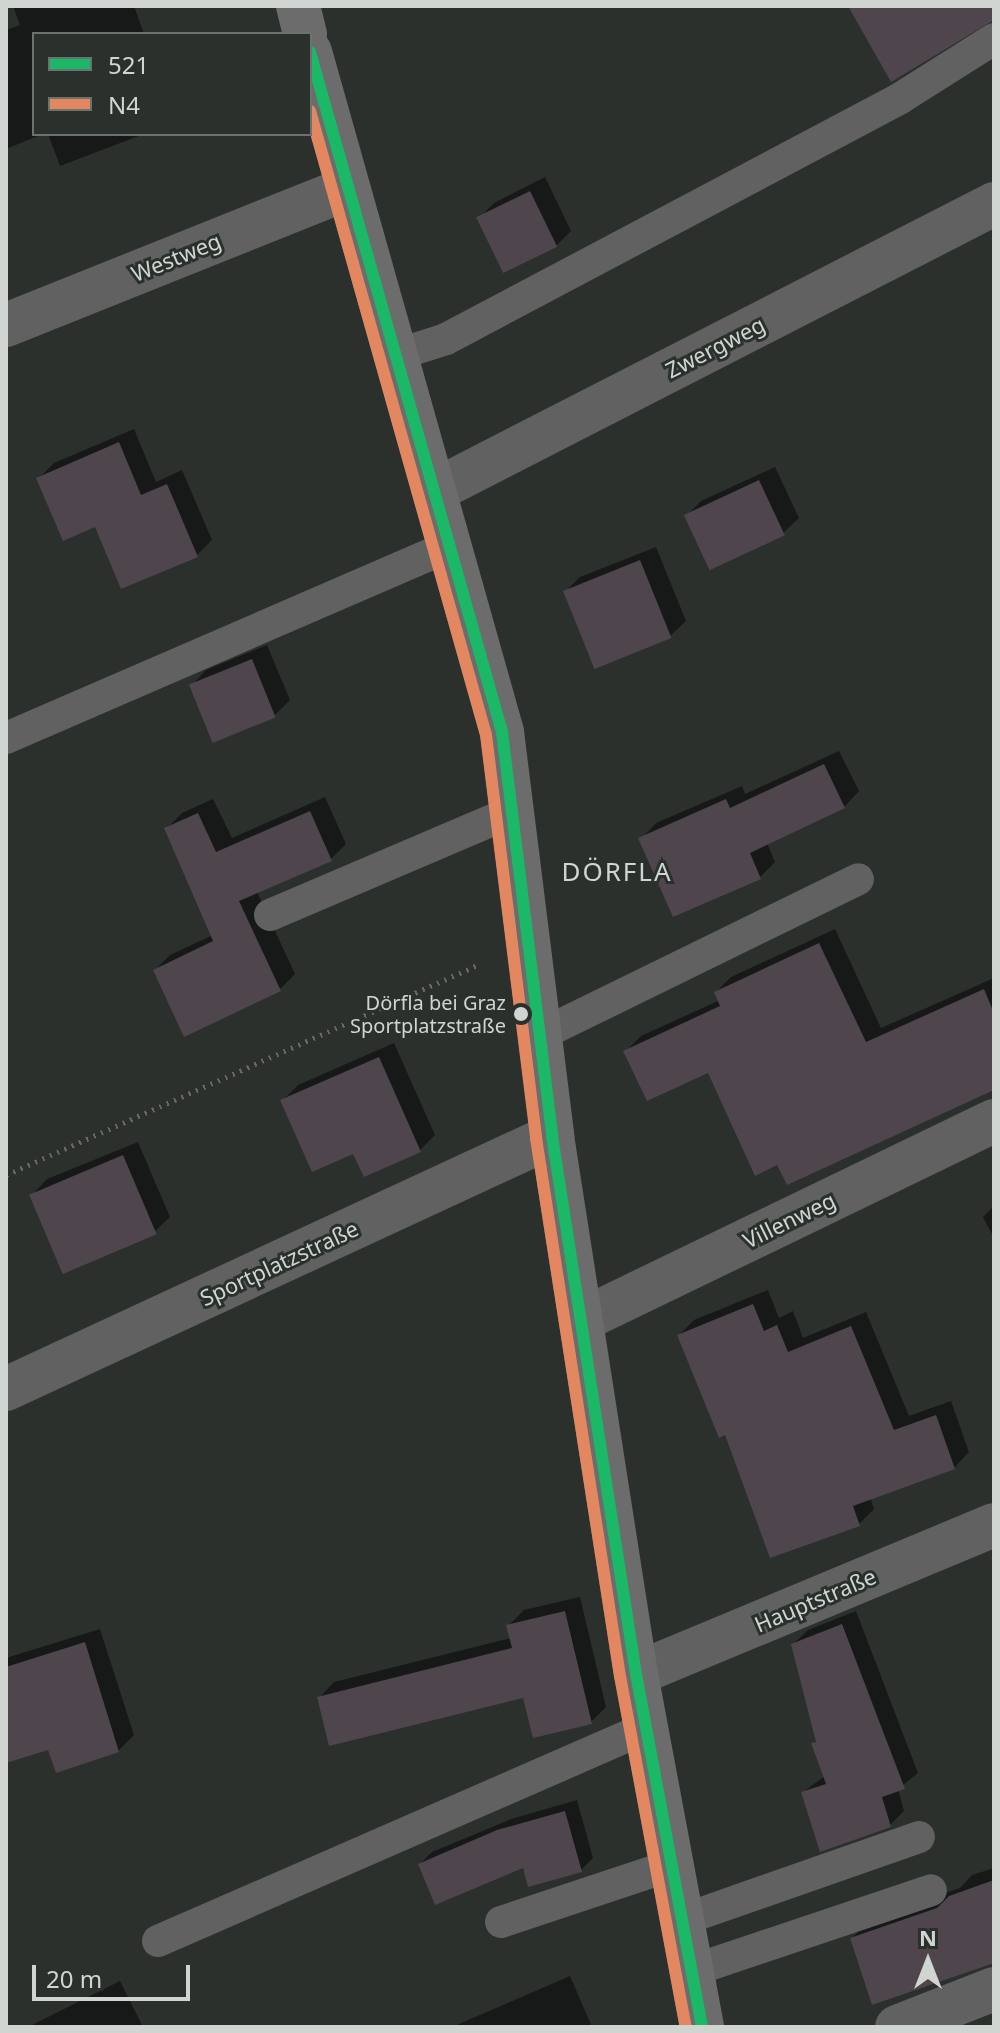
<!DOCTYPE html>
<meta charset="utf-8">
<style>
body{margin:0}
#map{position:relative;width:1000px;height:2033px;overflow:hidden;background:#2b302d;font-family:"Noto Sans",sans-serif}
div>[style]{position:absolute}
[style*='--x']{left:calc(var(--x)*1px);top:calc(var(--y)*1px);width:calc(var(--w)*1px);rotate:calc(var(--a)*1deg)}
.shadow>*{inset:0;background:#0007}
.building>*{inset:0;background:#4e454d;transform-origin:0 0}
.path>*{height:5px;margin-top:-2.5px;transform-origin:0;background:repeating-linear-gradient(90deg,#666766 0 2px,transparent 0 8px)}
.service>*{height:32px;margin:-16px;padding:0 16px;transform-origin:16px;border-radius:16px;background:#606160}
.minor>*{height:44px;margin:-22px;padding:0 22px;transform-origin:22px;border-radius:22px;background:#606160}
.secondary>*{height:44px;margin:-22px;padding:0 22px;transform-origin:22px;border-radius:22px;background:#6b6c6b}
.bus-1>*{height:12px;margin:-6px;padding:0 6px;transform-origin:6px;border-radius:6px;background:#1ab867}
.bus-2>*{height:12px;margin:-6px;padding:0 6px;transform-origin:6px;border-radius:6px;background:#e28760}
.dots>*{width:22px;height:22px;translate:-50% -50%;box-sizing:border-box;border:4px solid #2a312d;border-radius:50%}
span{translate:-50% -50%;white-space:nowrap;text-align:center;line-height:1.15;-webkit-text-stroke:6px #2a312d;paint-order:stroke}
.bus-label{font-size:20px;color:#d0d5d2}
.right{translate:-100% -50%;text-align:right}
.street-label{font-size:22px;color:#d0d5d2}
.quarter-label{font-size:26px;color:#d0d5d2;letter-spacing:2px}
.frame{position:absolute;inset:0;border:8px solid #d0d5d2;pointer-events:none}
.legend{position:absolute;left:32px;top:32px;width:280px;height:104px;box-sizing:border-box;background:#2a312d;border:2px solid #6c736f;margin:0;padding:10px 14px;list-style:none;font-size:24px;color:#d0d5d2}
.legend li{display:flex;align-items:center;gap:16px;height:40px}
.legend b{width:40px;border:2px solid #6c736f}
.north{position:absolute;left:888px;top:1921px;width:80px;height:80px;-webkit-text-stroke:6px #2a312d;paint-order:stroke;rotate:0deg;font-size:22px;font-weight:700;line-height:32px;text-align:center;color:#d0d5d2}
.north::after{content:'';display:block;margin:auto;width:28px;height:36px;background:#d0d5d2;clip-path:polygon(50% 0,100% 100%,50% 72%,0 100%)}
.scale{position:absolute;left:32px;top:1965px;width:158px;height:36px;box-sizing:border-box;border:4px solid #d0d5d2;border-top:0;padding-left:10px;font-size:24px;line-height:28px;white-space:nowrap;color:#d0d5d2;-webkit-text-stroke:6px #2a312d;paint-order:stroke}
</style>
<div id="map">
<div class="shadow">
<div style="clip-path:polygon(13px 6px,134px 6px,144px 34px,34px 34px,34px 134px,43px 134px,6px 149px,6px 30px,20px 25px)"></div>
<div style="clip-path:polygon(48px 134px,144px 134px,60px 166px)"></div>
<div style="clip-path:polygon(545px 177px,571px 231px,556px 246px,479px 218px,494px 203px)"></div>
<div style="clip-path:polygon(134px 429px,156px 482px,182px 470px,212px 540px,197px 555px,96px 524px,39px 478px,54px 463px)"></div>
<div style="clip-path:polygon(775px 467px,799px 518px,783px 533px,686px 516px,701px 501px)"></div>
<div style="clip-path:polygon(656px 547px,686px 621px,670px 636px,565px 592px,580px 577px)"></div>
<div style="clip-path:polygon(267px 645px,290px 700px,275px 715px,191px 686px,206px 670px)"></div>
<div style="clip-path:polygon(839px 751px,859px 791px,844px 807px,767px 843px,775px 862px,760px 877px,641px 839px,656px 823px,742px 786px,745px 794px)"></div>
<div style="clip-path:polygon(325px 797px,346px 844px,331px 859px,257px 892px,295px 974px,280px 989px,155px 970px,170px 955px,213px 935px,167px 828px,182px 813px,213px 799px,232px 838px)"></div>
<div style="clip-path:polygon(835px 929px,881px 1028px,994px 978px,994px 1088px,778px 1162px,709px 1070px,626px 1051px,641px 1036px,720px 1000px,716px 992px,731px 977px)"></div>
<div style="clip-path:polygon(394px 1043px,435px 1135px,420px 1150px,354px 1151px,282px 1101px,298px 1085px)"></div>
<div style="clip-path:polygon(138px 1142px,170px 1217px,154px 1232px,32px 1195px,47px 1179px)"></div>
<div style="clip-path:polygon(994px 1206px,994px 1238px,983px 1217px)"></div>
<div style="clip-path:polygon(768px 1290px,779px 1318px,793px 1311px,803px 1338px,866px 1312px,909px 1416px,951px 1401px,969px 1452px,954px 1468px,870px 1497px,874px 1509px,859px 1524px,771px 1556px,726px 1433px,679px 1335px,694px 1320px)"></div>
<div style="clip-path:polygon(580px 1597px,606px 1707px,591px 1722px,525px 1696px,319px 1698px,334px 1682px,511px 1638px,508px 1626px,524px 1610px)"></div>
<div style="clip-path:polygon(856px 1611px,918px 1773px,898px 1789px,904px 1811px,890px 1825px,803px 1792px,825px 1776px,813px 1744px,818px 1739px,793px 1644px,808px 1630px)"></div>
<div style="clip-path:polygon(100px 1629px,134px 1735px,118px 1751px,50px 1747px,6px 1761px,6px 1658px)"></div>
<div style="clip-path:polygon(577px 1800px,593px 1858px,581px 1870px,420px 1864px,432px 1852px,511px 1819px)"></div>
<div style="clip-path:polygon(994px 1868px,994px 1961px,852px 1938px,873px 1917px,960px 1888px,972px 1875px)"></div>
<div style="clip-path:polygon(570px 1976px,592px 2027px,452px 2027px)"></div>
<div style="clip-path:polygon(120px 1981px,143px 2027px,28px 2027px)"></div>
</div>
<div class="building">
<div style="clip-path:polygon(848px 6px,994px 6px,994px 20px,891px 82px)"></div>
<div style="left:530px;top:191px;width:62px;height:60px;rotate:64deg"></div>
<div style="clip-path:polygon(119px 442px,141px 495px,167px 484px,198px 557px,121px 589px,95px 527px,63px 541px,36px 478px)"></div>
<div style="left:759px;top:480px;width:61px;height:83px;rotate:65deg"></div>
<div style="left:640px;top:560px;width:84px;height:83px;rotate:68deg"></div>
<div style="left:252px;top:659px;width:63px;height:68px;rotate:68deg"></div>
<div style="clip-path:polygon(824px 764px,845px 808px,750px 853px,761px 879px,673px 917px,638px 838px,726px 799px,730px 808px)"></div>
<div style="clip-path:polygon(310px 811px,332px 861px,239px 901px,281px 991px,184px 1037px,153px 970px,213px 941px,164px 828px,198px 813px,216px 852px)"></div>
<div style="clip-path:polygon(819px 943px,866px 1042px,984px 989px,994px 1013px,994px 1090px,787px 1185px,777px 1165px,755px 1176px,708px 1073px,647px 1101px,623px 1051px,720px 1006px,714px 992px)"></div>
<div style="clip-path:polygon(379px 1057px,421px 1152px,364px 1177px,353px 1154px,312px 1172px,280px 1100px)"></div>
<div style="left:123px;top:1155px;width:86px;height:102px;rotate:67deg"></div>
<div style="clip-path:polygon(753px 1304px,764px 1331px,777px 1325px,788px 1352px,851px 1326px,894px 1430px,936px 1415px,955px 1469px,853px 1506px,860px 1526px,770px 1558px,725px 1435px,719px 1438px,677px 1335px)"></div>
<div style="clip-path:polygon(565px 1611px,592px 1724px,533px 1738px,523px 1698px,329px 1746px,317px 1697px,512px 1648px,506px 1625px)"></div>
<div style="clip-path:polygon(842px 1624px,905px 1789px,882px 1797px,891px 1827px,820px 1852px,801px 1792px,826px 1784px,811px 1743px,816px 1742px,791px 1644px)"></div>
<div style="clip-path:polygon(85px 1642px,119px 1752px,56px 1773px,48px 1750px,6px 1763px,6px 1667px)"></div>
<div style="clip-path:polygon(565px 1811px,582px 1872px,528px 1887px,523px 1868px,435px 1905px,418px 1864px,497px 1830px)"></div>
<div style="clip-path:polygon(994px 1880px,994px 1963px,872px 2005px,850px 1938px,937px 1908px,949px 1896px)"></div>
</div>
<div class="path">
<div style="--x:6;--y:1175;--w:519;--a:-24"></div>
</div>
<div class="service">
<div style="--x:396;--y:355;--w:52;--a:-17.7"></div>
<div style="--x:446;--y:339;--w:513;--a:-27.91"></div>
<div style="--x:899;--y:99;--w:112;--a:-32.3"></div>
<div style="--x:6;--y:738;--w:484;--a:-23.4"></div>
<div style="--x:270;--y:915;--w:263;--a:-23.1"></div>
<div style="--x:540;--y:1035;--w:354;--a:-26.1"></div>
<div style="--x:682;--y:1920;--w:251;--a:-19.3"></div>
<div style="--x:501;--y:1922;--w:180;--a:-18.4"></div>
<div style="--x:158;--y:1941;--w:532;--a:-23.58"></div>
<div style="--x:691;--y:1971;--w:253;--a:-18.6"></div>
</div>
<div class="minor">
<div style="--x:6;--y:325;--w:366;--a:-21.8"></div>
<div style="--x:436;--y:490;--w:627;--a:-27.14"></div>
<div style="--x:584;--y:1319;--w:455;--a:-25.8"></div>
<div style="--x:6;--y:1389;--w:602;--a:-24.86"></div>
<div style="--x:636;--y:1674;--w:388;--a:-22.6"></div>
<div style="--x:897;--y:2027;--w:104;--a:-21.4"></div>
</div>
<div class="secondary">
<div style="--x:298;--y:6;--w:29;--a:76"></div>
<div style="--x:310;--y:52;--w:707;--a:74.23"></div>
<div style="--x:502;--y:732;--w:407;--a:82.9"></div>
<div style="--x:552;--y:1136;--w:545;--a:81.13"></div>
<div style="--x:636;--y:1674;--w:359;--a:79.4"></div>
</div>
<div class="bus-1">
<div style="--x:310;--y:52;--w:707;--a:74.23"></div>
<div style="--x:502;--y:732;--w:407;--a:82.9"></div>
<div style="--x:552;--y:1136;--w:545;--a:81.13"></div>
<div style="--x:636;--y:1674;--w:359;--a:79.4"></div>
</div>
<div class="bus-2">
<div style="--x:310;--y:111;--w:648;--a:74.25"></div>
<div style="--x:486;--y:735;--w:406;--a:82.9"></div>
<div style="--x:536;--y:1138;--w:545;--a:81.13"></div>
<div style="--x:620;--y:1676;--w:357;--a:79.4"></div>
</div>
<div class="dots">
<div style="left:521px;top:1014px;background:#d0d5d2"></div>
</div>
<div class="bus-label">
<span class="right" style="left:506px;top:1014px">Dörfla bei Graz<br>Sportplatzstraße</span>
</div>
<div class="street-label">
<span style="left:176px;top:257px;rotate:-22deg">Westweg</span>
<span style="left:715px;top:347px;rotate:-27deg">Zwergweg</span>
<span style="left:789px;top:1220px;rotate:-26deg">Villenweg</span>
<span style="left:279px;top:1263px;rotate:-25deg">Sportplatzstraße</span>
<span style="left:815px;top:1600px;rotate:-23deg">Hauptstraße</span>
</div>
<div class="quarter-label">
<span style="left:617px;top:872px">DÖRFLA</span>
</div>
<div class="frame"></div>
<ul class="legend">
<li><b style="height:10px;background:#1ab867"></b>521</li>
<li><b style="height:10px;background:#e28760"></b>N4</li>
</ul>
<div class="north">N</div>
<div class="scale">20 m</div>
</div>
